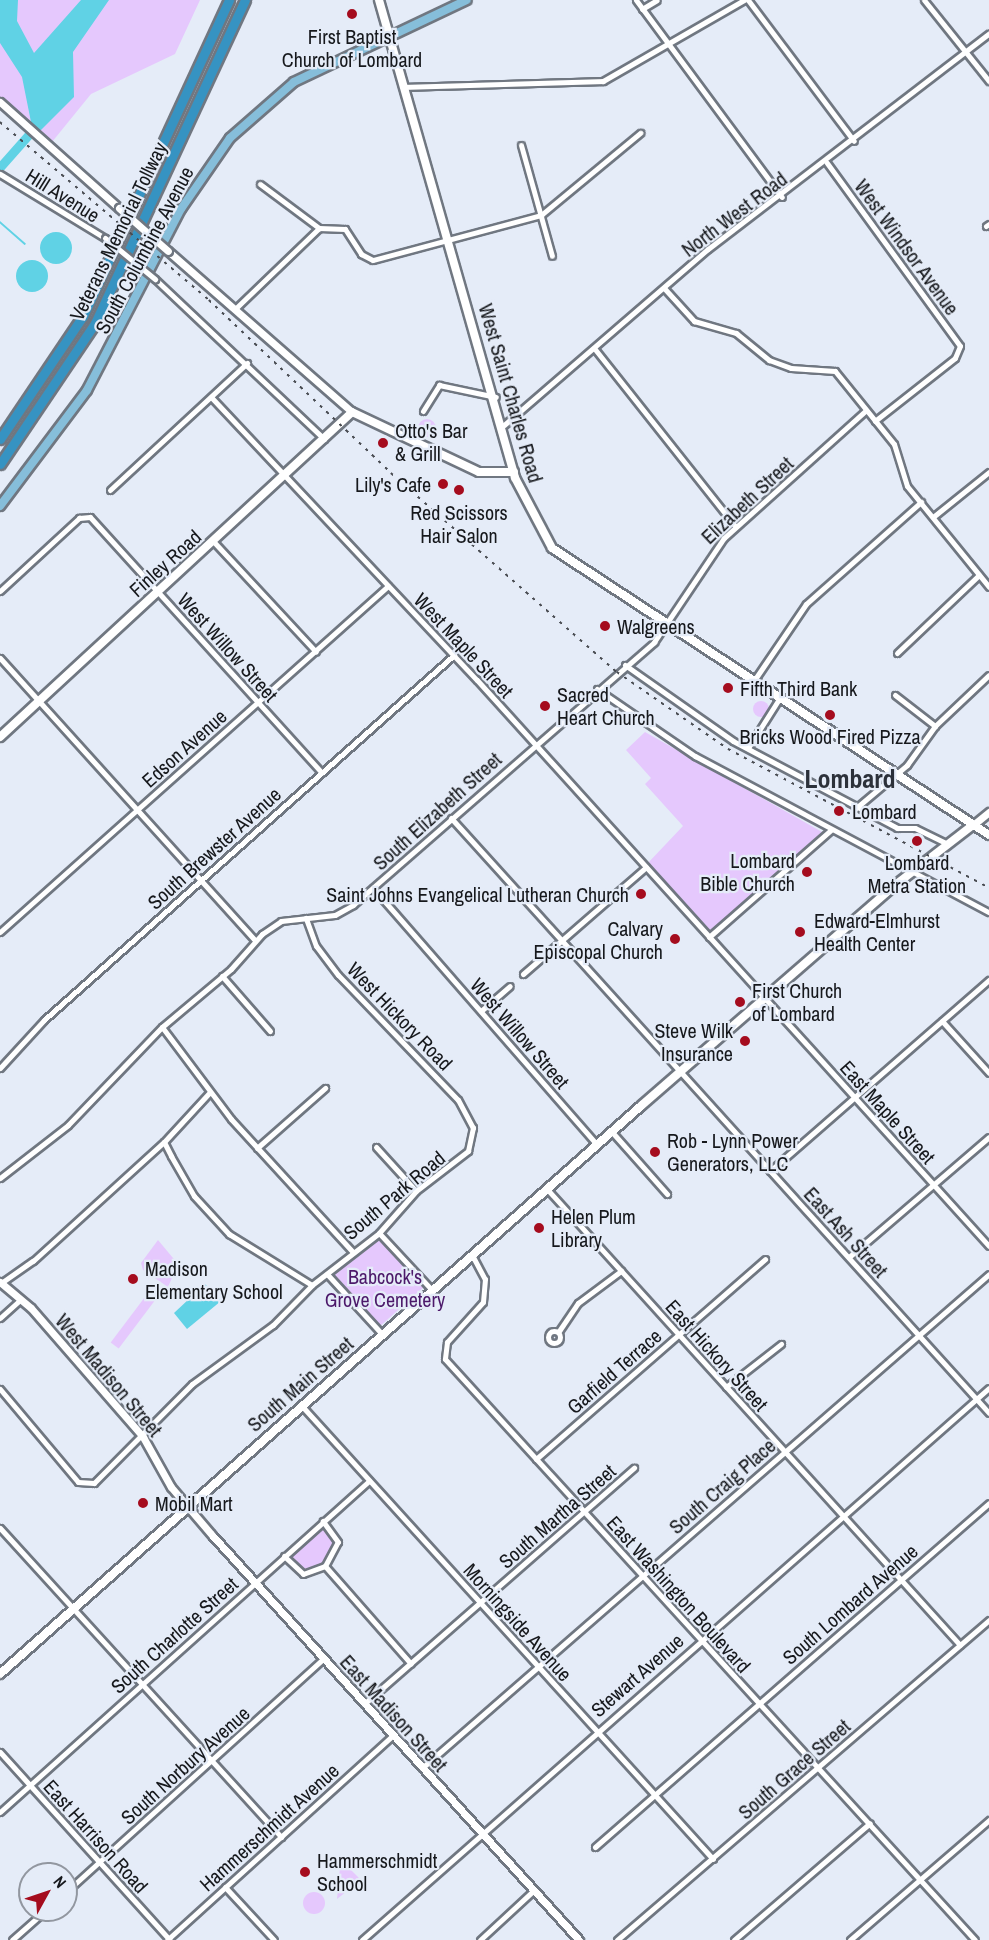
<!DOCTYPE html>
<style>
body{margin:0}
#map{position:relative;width:989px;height:1940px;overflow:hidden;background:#e5ecf8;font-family:"Archivo Narrow",sans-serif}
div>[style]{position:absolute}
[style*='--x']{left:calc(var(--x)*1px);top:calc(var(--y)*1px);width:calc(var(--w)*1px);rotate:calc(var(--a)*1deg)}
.green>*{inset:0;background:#e5c8fd;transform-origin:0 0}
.round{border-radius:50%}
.water>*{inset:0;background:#60d2e5}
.stream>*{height:1.5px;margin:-0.75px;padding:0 0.75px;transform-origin:0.75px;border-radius:0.75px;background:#60d2e5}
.river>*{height:9px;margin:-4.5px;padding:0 4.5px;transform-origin:4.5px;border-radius:4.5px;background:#60d2e5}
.roads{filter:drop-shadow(2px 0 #707781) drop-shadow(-2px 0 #707781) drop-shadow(0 2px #707781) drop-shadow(0 -2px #707781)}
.minor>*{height:5px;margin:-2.5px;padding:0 2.5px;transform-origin:2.5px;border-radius:2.5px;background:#fff}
.minor>.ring{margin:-2.5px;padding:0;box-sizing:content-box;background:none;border:5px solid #fff;border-radius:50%}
.tertiary>*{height:7px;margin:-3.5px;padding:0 3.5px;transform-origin:3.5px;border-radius:3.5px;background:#fff}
.secondary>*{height:8px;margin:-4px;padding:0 4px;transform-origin:4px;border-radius:4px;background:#fff}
.primary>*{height:8px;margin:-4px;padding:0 4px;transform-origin:4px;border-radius:4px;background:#86beda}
.motorway>*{height:9px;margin:-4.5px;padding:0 4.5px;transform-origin:4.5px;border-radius:4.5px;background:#3693c2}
.rail>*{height:1.5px;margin-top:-0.75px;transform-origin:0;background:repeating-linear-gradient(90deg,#484b51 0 3px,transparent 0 9px)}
.bridges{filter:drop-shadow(2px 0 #707781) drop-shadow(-2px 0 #707781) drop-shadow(0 2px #707781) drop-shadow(0 -2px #707781)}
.minor-bridge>*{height:5px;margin:-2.5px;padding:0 2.5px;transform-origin:2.5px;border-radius:2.5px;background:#fff}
.tertiary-bridge>*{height:7px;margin:-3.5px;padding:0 3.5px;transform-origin:3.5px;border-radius:3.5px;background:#fff}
.dots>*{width:16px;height:16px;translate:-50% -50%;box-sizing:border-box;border:3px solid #e5ecf8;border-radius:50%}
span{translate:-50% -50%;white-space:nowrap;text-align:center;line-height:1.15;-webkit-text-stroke:4.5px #e5ecf8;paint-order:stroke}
.poi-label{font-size:20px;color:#16181c}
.left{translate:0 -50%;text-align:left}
.right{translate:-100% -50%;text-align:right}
.street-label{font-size:20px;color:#16181c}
.park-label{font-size:20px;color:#4c196a}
.district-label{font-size:26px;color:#2c313a;font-weight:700}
.north{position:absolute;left:18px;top:1862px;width:60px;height:60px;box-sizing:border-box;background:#e5ecf8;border:2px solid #9297a0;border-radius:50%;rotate:50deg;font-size:16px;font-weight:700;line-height:24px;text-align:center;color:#16181c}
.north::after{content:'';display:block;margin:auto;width:21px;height:27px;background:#a50c1e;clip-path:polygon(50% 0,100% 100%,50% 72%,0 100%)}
</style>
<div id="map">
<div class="green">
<div style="clip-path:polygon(0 0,200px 0,175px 54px,91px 94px,52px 142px,0 97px)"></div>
<div class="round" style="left:418px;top:419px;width:18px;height:18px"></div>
<div class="round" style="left:753px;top:701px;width:16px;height:16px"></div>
<div style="clip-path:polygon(645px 732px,822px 832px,709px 932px,647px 864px,683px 826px,645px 784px,651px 778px,626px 750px)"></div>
<div style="clip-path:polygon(158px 1240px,178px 1264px,168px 1287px,143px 1270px,141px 1263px)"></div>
<div style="clip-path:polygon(380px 1240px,425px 1286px,379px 1327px,334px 1275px,360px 1249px)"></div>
<div style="left:151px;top:1289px;width:10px;height:67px;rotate:37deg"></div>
<div style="clip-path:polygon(323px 1527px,335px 1540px,335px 1553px,318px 1569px,305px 1572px,290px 1555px)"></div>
<div style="clip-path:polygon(340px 1868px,349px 1868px,361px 1880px,337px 1899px)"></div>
<div class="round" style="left:303px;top:1892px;width:22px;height:22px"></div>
</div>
<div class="water">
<div style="clip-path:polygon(0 0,18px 0,17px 21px,34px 53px,81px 0,109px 0,73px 52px,74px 97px,40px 131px,31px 122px,22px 77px,0 43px)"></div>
<div class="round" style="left:40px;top:232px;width:32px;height:32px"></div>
<div class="round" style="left:16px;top:260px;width:32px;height:32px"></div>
<div style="clip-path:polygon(205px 1284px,221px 1301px,187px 1329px,174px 1313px)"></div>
</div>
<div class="stream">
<div style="--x:0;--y:222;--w:33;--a:41"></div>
</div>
<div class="river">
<div style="--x:0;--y:167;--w:57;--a:-48.5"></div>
</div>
<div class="roads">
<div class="minor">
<div style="--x:636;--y:0;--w:245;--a:53.5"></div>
<div style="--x:748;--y:0;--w:176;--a:53.1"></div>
<div style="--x:924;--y:0;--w:104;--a:51.3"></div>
<div style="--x:642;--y:9;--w:17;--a:-31"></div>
<div style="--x:404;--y:87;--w:199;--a:-1.7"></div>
<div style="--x:603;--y:81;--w:163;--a:-29.9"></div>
<div style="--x:521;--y:145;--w:115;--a:74.4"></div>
<div style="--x:827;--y:163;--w:226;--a:54"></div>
<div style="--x:960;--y:346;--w:13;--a:113"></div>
<div style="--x:955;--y:358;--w:102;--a:141.8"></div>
<div style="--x:0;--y:174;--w:123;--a:31.4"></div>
<div style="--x:260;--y:184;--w:74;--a:36.7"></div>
<div style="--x:986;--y:226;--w:4;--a:-34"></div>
<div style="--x:155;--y:279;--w:233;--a:43.4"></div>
<div style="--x:664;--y:288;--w:45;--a:47.7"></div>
<div style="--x:694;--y:321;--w:44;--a:15.9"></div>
<div style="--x:736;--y:333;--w:43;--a:39.3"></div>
<div style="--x:769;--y:360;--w:23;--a:20"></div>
<div style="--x:791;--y:368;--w:44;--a:3.9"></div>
<div style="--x:835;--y:371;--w:94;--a:51.1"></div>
<div style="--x:894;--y:444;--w:44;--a:72.8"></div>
<div style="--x:907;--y:486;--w:130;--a:50.9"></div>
<div style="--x:236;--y:308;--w:115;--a:-43.9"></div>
<div style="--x:319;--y:228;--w:26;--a:2"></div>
<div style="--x:345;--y:229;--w:30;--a:57"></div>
<div style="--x:361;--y:254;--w:13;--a:27"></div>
<div style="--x:373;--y:260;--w:174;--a:-15"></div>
<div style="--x:541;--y:215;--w:129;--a:-39.6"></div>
<div style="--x:594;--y:348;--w:228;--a:51.6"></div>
<div style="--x:211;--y:397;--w:388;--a:46.8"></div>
<div style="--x:477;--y:680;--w:763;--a:47.87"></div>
<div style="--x:423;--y:411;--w:31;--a:-58"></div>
<div style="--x:439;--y:385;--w:58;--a:11.9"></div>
<div style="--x:504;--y:425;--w:269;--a:-40.8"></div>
<div style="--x:708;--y:249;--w:354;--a:-37.5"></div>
<div style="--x:110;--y:490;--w:187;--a:-42.8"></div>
<div style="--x:933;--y:517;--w:72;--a:-38.8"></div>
<div style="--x:213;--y:541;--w:151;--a:47.1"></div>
<div style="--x:0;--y:591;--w:108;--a:-42.7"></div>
<div style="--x:79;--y:518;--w:11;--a:-5"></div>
<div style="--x:90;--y:517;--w:345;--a:47.8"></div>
<div style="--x:897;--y:653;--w:113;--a:-43.6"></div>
<div style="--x:0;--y:658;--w:380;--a:47.9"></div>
<div style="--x:625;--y:665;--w:132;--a:35.1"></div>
<div style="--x:733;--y:741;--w:186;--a:27.9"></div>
<div style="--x:897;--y:828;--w:18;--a:0"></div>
<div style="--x:915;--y:828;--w:37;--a:26"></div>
<div style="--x:753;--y:682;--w:94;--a:-55.8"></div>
<div style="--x:806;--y:604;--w:154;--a:-41.6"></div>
<div style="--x:597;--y:689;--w:119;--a:34.4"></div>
<div style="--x:695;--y:756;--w:333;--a:28"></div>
<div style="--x:895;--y:695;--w:51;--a:37.8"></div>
<div style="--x:748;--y:748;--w:58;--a:-57.7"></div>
<div style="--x:856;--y:808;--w:67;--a:-40.1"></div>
<div style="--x:907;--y:765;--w:48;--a:-54.3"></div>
<div style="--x:935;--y:726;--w:74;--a:-43.4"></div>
<div style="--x:451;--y:818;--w:802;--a:47.88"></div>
<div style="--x:373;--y:888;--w:341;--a:48.9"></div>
<div style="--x:0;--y:932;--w:520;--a:-41.73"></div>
<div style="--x:709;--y:937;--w:162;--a:-41.3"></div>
<div style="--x:523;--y:974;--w:163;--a:-41"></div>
<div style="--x:222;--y:976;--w:73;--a:48.9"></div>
<div style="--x:481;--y:1011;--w:38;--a:-41"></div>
<div style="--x:942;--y:1021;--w:70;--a:47.9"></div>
<div style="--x:162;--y:1027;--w:115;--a:53.1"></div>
<div style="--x:231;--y:1119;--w:179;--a:47.5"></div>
<div style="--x:0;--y:1068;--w:65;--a:-47.5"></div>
<div style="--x:44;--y:1020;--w:549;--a:-41.68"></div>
<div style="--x:210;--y:1092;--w:68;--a:132.6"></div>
<div style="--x:164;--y:1142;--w:16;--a:63"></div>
<div style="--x:171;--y:1156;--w:46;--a:60.1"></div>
<div style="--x:194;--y:1196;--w:52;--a:47.4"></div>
<div style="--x:229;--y:1234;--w:97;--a:31.6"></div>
<div style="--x:612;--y:1132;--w:83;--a:48.4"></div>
<div style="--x:376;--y:1147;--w:59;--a:47.7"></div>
<div style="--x:257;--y:1148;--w:91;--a:-41.4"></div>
<div style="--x:770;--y:1171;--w:291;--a:-41.1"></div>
<div style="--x:0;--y:1178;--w:86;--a:-37.9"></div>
<div style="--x:68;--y:1125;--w:136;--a:-46.2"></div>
<div style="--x:162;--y:1027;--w:90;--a:-40"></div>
<div style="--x:231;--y:969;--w:47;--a:-48.5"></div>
<div style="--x:262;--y:934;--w:23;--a:-34"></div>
<div style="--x:281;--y:921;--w:54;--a:-6.3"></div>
<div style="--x:335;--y:915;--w:21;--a:-29"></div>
<div style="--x:353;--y:905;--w:400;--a:-41.1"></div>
<div style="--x:654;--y:642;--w:125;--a:-56.1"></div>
<div style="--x:724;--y:538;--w:191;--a:-42"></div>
<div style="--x:547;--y:1189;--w:615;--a:47.83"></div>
<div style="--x:379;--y:1233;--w:78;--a:47.1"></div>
<div style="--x:472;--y:1255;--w:27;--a:62"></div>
<div style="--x:485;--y:1279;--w:23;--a:95"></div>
<div style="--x:483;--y:1302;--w:54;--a:132"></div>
<div style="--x:447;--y:1342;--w:17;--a:97"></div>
<div style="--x:445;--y:1359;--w:786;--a:47.63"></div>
<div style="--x:849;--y:1257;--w:184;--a:-40.6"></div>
<div style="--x:327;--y:1274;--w:81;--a:47.5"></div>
<div style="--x:1;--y:1283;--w:39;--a:-35"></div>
<div style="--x:33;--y:1261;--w:177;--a:-42.3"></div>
<div style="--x:0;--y:1318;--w:28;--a:-42"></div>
<div class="ring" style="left:548px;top:1331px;width:7px;height:7px"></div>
<div style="--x:559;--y:1331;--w:34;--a:-56"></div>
<div style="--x:578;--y:1303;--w:54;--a:-36.7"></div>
<div style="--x:726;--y:1387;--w:70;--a:-38"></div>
<div style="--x:0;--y:1389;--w:121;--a:50"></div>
<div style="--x:78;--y:1482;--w:16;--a:4"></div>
<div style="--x:94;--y:1483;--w:139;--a:-45.3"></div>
<div style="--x:192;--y:1384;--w:100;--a:-36.1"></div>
<div style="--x:273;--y:1325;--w:56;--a:-45.7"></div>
<div style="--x:312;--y:1285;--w:85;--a:-37.8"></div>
<div style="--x:379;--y:1233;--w:56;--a:-48.6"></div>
<div style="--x:416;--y:1191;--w:66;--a:-37.6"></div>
<div style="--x:468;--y:1151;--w:24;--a:-78"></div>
<div style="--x:473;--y:1128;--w:32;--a:-118"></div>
<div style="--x:458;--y:1100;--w:173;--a:-133.8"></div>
<div style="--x:338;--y:975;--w:36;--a:-127"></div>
<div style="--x:316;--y:946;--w:30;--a:-110"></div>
<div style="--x:301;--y:1405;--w:613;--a:47.78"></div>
<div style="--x:536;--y:1459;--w:304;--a:-41.1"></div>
<div style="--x:0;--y:1528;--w:418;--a:47.7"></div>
<div style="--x:284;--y:1556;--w:26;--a:43"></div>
<div style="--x:303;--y:1574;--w:23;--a:-20"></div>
<div style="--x:325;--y:1566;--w:27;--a:-62"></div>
<div style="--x:338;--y:1542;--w:26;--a:-126"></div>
<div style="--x:325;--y:1566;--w:130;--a:48.7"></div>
<div style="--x:364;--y:1704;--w:359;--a:-41.2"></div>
<div style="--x:0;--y:1752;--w:253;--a:47.9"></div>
<div style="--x:422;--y:1768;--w:752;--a:-41.06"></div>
<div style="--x:0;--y:1812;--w:496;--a:-41.9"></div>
<div style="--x:595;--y:1847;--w:523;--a:-41.12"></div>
<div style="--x:225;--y:1887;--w:72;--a:47.2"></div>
<div style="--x:66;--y:1892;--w:347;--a:-42.2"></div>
<div style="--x:12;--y:1940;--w:45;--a:-41.4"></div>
<div style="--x:167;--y:1940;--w:304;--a:-42.2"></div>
<div style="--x:362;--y:1940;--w:835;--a:-41.36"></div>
<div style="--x:480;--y:1940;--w:72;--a:-42.8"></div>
<div style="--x:617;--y:1940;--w:491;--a:-40.7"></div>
<div style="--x:734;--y:1940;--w:179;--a:-40.7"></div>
<div style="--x:850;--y:1940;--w:184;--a:-40.8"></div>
</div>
<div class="tertiary">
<div style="--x:0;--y:102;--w:159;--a:41.7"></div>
<div style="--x:168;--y:251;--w:244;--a:41.2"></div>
<div style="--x:973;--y:825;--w:21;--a:-39"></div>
<div style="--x:0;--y:1282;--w:40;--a:40"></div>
<div style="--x:31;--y:1308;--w:171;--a:49"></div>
<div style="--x:143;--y:1437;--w:57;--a:60.8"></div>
<div style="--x:171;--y:1487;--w:63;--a:49.5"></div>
<div style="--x:212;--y:1535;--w:547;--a:47.82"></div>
</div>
<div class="secondary">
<div style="--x:379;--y:0;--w:497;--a:74.1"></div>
<div style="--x:515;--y:478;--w:79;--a:62.1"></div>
<div style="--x:552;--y:548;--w:523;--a:33.29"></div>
<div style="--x:0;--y:737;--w:479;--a:-42.7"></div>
<div style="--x:352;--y:412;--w:140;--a:25.3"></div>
<div style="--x:479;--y:472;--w:35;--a:0"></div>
<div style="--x:0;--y:1674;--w:858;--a:-41.55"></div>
<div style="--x:642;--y:1105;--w:334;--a:-41"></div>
<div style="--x:894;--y:886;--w:100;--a:-37.7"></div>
</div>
<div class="primary">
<div style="--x:0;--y:506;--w:145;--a:-53.1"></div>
<div style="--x:87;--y:390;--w:204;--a:-62.6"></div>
<div style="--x:181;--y:209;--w:86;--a:-55.4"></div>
<div style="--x:230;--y:138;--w:85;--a:-41.2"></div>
<div style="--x:294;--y:82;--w:191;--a:-25.4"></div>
</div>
<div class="motorway">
<div style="--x:0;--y:439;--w:148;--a:-56"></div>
<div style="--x:83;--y:316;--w:348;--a:-65.2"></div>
<div style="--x:0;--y:464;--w:170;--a:-56"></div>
<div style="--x:95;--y:323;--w:356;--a:-65.1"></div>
</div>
</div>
<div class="rail">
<div style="--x:0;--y:122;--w:275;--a:40.4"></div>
<div style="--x:209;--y:300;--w:251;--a:43.5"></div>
<div style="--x:391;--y:473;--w:301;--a:41.4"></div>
<div style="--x:617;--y:672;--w:135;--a:34.7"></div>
<div style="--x:728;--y:749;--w:296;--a:28"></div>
</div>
<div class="bridges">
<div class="minor-bridge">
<div style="--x:105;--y:238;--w:65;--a:39.4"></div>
</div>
<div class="tertiary-bridge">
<div style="--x:119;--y:208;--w:65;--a:41.3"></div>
</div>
</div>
<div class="dots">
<div style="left:352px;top:14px;background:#a50c1e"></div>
<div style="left:383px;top:443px;background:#a50c1e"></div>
<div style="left:443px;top:484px;background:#a50c1e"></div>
<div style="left:459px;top:490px;background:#a50c1e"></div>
<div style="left:605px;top:626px;background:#a50c1e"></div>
<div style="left:728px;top:688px;background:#a50c1e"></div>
<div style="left:545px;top:706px;background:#a50c1e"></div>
<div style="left:830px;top:715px;background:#a50c1e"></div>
<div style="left:839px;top:811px;background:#a50c1e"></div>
<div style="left:917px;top:841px;background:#a50c1e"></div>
<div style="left:807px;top:872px;background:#a50c1e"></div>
<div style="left:641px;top:894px;background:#a50c1e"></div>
<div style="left:800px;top:932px;background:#a50c1e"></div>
<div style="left:675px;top:939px;background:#a50c1e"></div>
<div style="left:740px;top:1002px;background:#a50c1e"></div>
<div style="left:745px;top:1041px;background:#a50c1e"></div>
<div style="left:655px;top:1152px;background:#a50c1e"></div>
<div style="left:539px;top:1228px;background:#a50c1e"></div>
<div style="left:133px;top:1279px;background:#a50c1e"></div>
<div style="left:143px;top:1503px;background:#a50c1e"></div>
<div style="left:305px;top:1872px;background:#a50c1e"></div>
</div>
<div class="poi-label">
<span style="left:352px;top:48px">First Baptist<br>Church of Lombard</span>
<span class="left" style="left:395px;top:442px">Otto's Bar<br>&amp; Grill</span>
<span class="right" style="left:431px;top:484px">Lily's Cafe</span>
<span style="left:459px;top:524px">Red Scissors<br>Hair Salon</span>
<span class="left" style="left:617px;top:626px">Walgreens</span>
<span class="left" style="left:740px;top:688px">Fifth Third Bank</span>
<span class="left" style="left:557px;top:706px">Sacred<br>Heart Church</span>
<span style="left:830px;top:736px">Bricks Wood Fired Pizza</span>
<span class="left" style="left:852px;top:811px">Lombard</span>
<span class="right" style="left:795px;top:872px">Lombard<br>Bible Church</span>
<span style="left:917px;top:874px">Lombard<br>Metra Station</span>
<span class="right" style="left:629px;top:894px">Saint Johns Evangelical Lutheran Church</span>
<span class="left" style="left:814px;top:932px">Edward-Elmhurst<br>Health Center</span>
<span class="right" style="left:663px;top:940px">Calvary<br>Episcopal Church</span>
<span class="left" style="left:752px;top:1002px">First Church<br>of Lombard</span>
<span class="right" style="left:733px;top:1042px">Steve Wilk<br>Insurance</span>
<span class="left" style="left:667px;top:1152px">Rob - Lynn Power<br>Generators, LLC</span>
<span class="left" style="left:551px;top:1228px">Helen Plum<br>Library</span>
<span class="left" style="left:145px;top:1280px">Madison<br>Elementary School</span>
<span class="left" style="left:155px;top:1503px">Mobil Mart</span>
<span class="left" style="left:317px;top:1872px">Hammerschmidt<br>School</span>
</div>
<div class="street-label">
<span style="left:63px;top:195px;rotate:32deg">Hill Avenue</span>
<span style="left:734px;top:214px;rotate:-37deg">North West Road</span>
<span style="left:118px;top:231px;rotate:-64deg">Veterans Memorial Tollway</span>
<span style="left:907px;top:247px;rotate:54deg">West Windsor Avenue</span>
<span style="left:144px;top:250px;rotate:-62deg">South Columbine Avenue</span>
<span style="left:511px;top:393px;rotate:74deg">West Saint Charles Road</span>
<span style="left:747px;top:500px;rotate:-43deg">Elizabeth Street</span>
<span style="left:165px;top:563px;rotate:-42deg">Finley Road</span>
<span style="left:464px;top:645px;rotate:47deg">West Maple Street</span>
<span style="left:228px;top:647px;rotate:48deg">West Willow Street</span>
<span style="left:184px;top:748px;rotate:-42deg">Edson Avenue</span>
<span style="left:437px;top:811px;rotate:-42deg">South Elizabeth Street</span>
<span style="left:214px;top:848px;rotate:-42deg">South Brewster Avenue</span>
<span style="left:400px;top:1016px;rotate:46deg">West Hickory Road</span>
<span style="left:520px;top:1033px;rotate:49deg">West Willow Street</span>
<span style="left:888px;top:1112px;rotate:48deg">East Maple Street</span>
<span style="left:394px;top:1195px;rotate:-40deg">South Park Road</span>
<span style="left:846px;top:1232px;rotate:48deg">East Ash Street</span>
<span style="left:717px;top:1355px;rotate:48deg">East Hickory Street</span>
<span style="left:614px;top:1371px;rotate:-41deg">Garfield Terrace</span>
<span style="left:109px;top:1375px;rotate:50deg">West Madison Street</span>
<span style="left:300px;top:1384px;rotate:-41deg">South Main Street</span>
<span style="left:722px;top:1486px;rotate:-41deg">South Craig Place</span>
<span style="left:557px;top:1516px;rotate:-41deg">South Martha Street</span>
<span style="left:679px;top:1594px;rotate:48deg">East Washington Boulevard</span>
<span style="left:850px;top:1604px;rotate:-41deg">South Lombard Avenue</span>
<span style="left:518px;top:1622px;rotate:48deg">Morningside Avenue</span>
<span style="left:174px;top:1635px;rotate:-42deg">South Charlotte Street</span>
<span style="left:637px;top:1675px;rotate:-41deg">Stewart Avenue</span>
<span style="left:394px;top:1713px;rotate:48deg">East Madison Street</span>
<span style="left:185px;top:1765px;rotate:-42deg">South Norbury Avenue</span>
<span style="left:794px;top:1769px;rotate:-41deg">South Grace Street</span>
<span style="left:269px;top:1827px;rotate:-42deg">Hammerschmidt Avenue</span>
<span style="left:96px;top:1836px;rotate:48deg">East Harrison Road</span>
</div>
<div class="park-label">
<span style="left:385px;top:1288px">Babcock's<br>Grove Cemetery</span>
</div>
<div class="district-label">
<span style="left:850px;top:779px">Lombard</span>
</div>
<div class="north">N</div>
</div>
